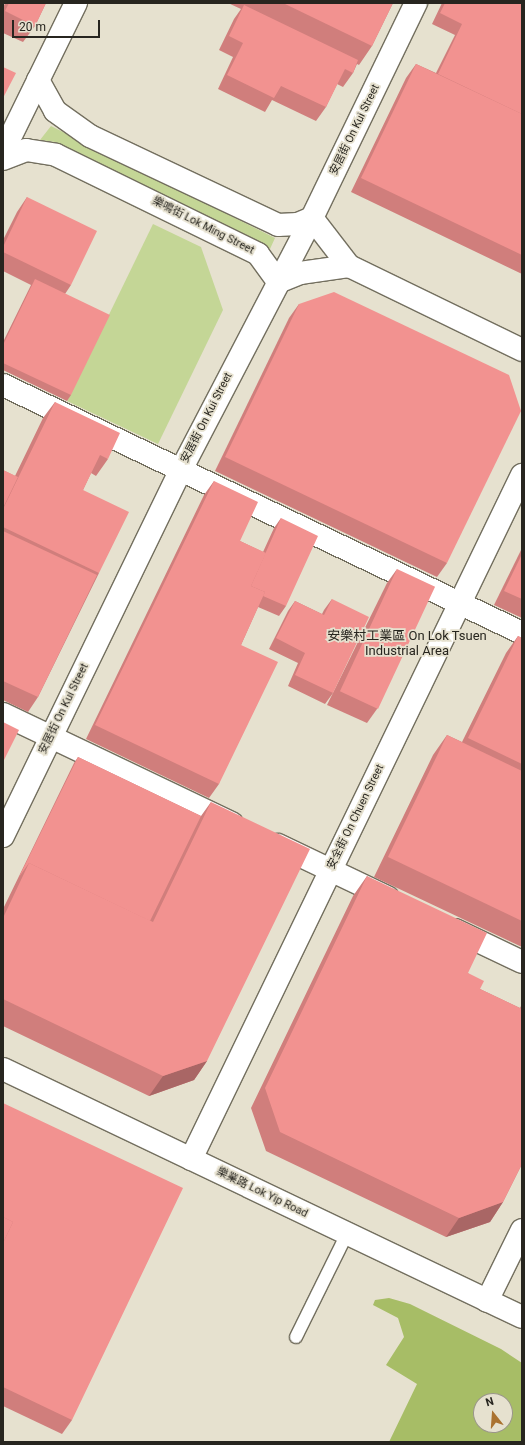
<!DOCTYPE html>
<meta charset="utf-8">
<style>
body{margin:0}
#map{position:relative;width:525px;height:1445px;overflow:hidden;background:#e6e1cf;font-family:Roboto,"Noto Sans SC",sans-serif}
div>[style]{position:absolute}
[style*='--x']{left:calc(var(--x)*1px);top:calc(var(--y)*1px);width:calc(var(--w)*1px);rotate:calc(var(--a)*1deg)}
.green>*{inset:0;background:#c4d696}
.forest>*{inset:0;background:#a7bd66}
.roads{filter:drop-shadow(1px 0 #736f5f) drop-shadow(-1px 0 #736f5f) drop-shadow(0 1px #736f5f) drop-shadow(0 -1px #736f5f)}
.lane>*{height:12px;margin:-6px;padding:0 6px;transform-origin:6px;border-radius:6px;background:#fff}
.street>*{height:22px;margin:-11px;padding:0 11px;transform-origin:11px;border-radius:11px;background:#fff}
.secondary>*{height:22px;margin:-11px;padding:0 11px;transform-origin:11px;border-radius:11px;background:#fff}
.wall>*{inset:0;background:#d07e7c}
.shaded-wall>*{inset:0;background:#a96665}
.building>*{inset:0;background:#f29290;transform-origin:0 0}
span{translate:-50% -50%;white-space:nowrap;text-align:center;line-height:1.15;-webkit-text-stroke:3.5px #e6e1cf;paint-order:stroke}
.street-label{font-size:11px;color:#27251f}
.quarter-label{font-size:13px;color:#27251f}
.frame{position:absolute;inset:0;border:4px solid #27251f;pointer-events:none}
.north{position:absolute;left:473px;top:1393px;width:40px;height:40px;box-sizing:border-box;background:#e6e1cf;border:1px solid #9a9689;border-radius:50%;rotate:343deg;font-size:11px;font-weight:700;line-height:16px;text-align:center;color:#27251f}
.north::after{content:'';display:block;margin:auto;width:14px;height:18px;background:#aa7230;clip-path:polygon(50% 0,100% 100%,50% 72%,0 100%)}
.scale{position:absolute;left:12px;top:20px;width:88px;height:18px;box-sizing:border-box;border:2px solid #27251f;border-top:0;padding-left:5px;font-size:12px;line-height:14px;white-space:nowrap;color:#27251f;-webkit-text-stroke:3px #e6e1cf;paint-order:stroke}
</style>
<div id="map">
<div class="green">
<div style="clip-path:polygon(51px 126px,275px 238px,270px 249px,55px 142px,40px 140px)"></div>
<div style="clip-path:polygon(153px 224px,201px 247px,223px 310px,158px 444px,67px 401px)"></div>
</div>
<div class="forest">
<div style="clip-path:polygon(evenodd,389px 1298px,410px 1304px,501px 1349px,522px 1363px,522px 1442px,389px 1442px,417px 1384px,386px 1365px,404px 1337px,398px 1318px,373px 1305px,375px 1300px,389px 1298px,481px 1401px,505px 1401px,505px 1425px,481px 1425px,481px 1401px)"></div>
</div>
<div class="roads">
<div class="lane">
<div style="--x:296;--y:1337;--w:115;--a:-63.7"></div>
</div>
<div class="street">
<div style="--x:38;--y:80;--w:35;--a:61"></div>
<div style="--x:55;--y:111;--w:43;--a:35.5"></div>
<div style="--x:90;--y:136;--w:208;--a:25.3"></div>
<div style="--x:278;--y:225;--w:20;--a:-3"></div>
<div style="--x:298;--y:224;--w:15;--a:-23"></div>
<div style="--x:312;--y:218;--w:61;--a:52.4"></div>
<div style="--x:3;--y:152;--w:166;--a:-63.9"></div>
<div style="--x:3;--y:159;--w:25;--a:-21"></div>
<div style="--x:26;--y:150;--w:30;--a:9"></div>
<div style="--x:56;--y:155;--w:225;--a:26.1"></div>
<div style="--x:258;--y:254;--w:34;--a:54"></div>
<div style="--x:278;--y:282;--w:24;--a:-22"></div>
<div style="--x:300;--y:273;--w:49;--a:-8.1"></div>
<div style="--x:349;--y:266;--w:192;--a:25.9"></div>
<div style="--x:3;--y:385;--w:575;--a:25.54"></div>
<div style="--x:3;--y:714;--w:254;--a:25.5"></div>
<div style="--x:3;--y:836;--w:407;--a:-64.1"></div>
<div style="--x:181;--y:470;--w:284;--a:-62.5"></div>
<div style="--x:312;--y:218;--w:239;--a:-64.2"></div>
<div style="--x:278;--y:845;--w:121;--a:25.5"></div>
<div style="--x:455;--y:930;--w:74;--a:25.5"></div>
<div style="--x:191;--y:1159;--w:760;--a:-64.18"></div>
<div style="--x:487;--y:1301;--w:79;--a:-63.8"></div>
</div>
<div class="secondary">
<div style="--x:3;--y:1069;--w:575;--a:25.54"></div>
</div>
</div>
<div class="wall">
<div style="clip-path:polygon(5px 3px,46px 3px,35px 26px,23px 42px,3px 33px,3px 8px)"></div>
<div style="clip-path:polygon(228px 3px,393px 3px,372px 46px,359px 65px,357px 64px,353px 73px,343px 87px,337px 84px,326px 107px,316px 121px,272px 100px,265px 112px,218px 89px,233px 57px,219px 50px,234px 19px,241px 9px)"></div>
<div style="clip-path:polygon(442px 3px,522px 3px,522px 274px,351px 192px,406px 78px,416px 64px,436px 73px,455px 35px,432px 24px)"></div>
<div style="clip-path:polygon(27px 197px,71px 285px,65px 294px,71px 395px,67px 401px,3px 370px,3px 342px,31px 285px,3px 271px,3px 240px,17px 212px)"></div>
<div style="clip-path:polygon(299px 304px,447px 563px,437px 577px,215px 471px,289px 318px)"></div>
<div style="clip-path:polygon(55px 402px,108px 459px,96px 476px,91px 473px,83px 490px,99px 573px,38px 697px,28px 712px,3px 700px,3px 470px,15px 476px,43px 418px)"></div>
<div style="clip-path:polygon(214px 481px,240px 541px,263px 552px,274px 528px,281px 518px,286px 606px,279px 616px,258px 607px,241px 645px,219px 784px,209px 798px,86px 739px,204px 495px)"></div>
<div style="clip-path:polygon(522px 548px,522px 618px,494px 605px)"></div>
<div style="clip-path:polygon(397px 569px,377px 709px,367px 723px,327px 705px,387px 583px)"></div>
<div style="clip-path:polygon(332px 599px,333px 693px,325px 704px,288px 686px,298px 663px,269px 649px,288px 611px,295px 601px,322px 614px,324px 610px)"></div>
<div style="clip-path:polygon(518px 636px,522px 638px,522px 947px,374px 877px,433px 755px,447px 735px,462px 742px,506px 653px)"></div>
<div style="clip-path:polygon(78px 757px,201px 816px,211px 802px,207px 1061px,194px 1080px,149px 1096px,3px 1026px,3px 909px,74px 763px)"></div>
<div style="clip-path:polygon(367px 876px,468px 973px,480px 989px,520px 1008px,522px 1004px,522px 1164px,503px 1202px,490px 1222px,446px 1237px,266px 1151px,251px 1108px,353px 896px)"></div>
<div style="clip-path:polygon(3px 1103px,72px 1420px,62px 1434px,3px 1406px)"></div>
</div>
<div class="shaded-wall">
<div style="clip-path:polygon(207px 1061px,194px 1080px,149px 1096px,163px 1076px)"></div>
<div style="clip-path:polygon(503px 1202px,490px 1222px,446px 1237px,459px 1218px)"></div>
</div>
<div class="building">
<div style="clip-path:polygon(9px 3px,46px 3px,35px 26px,5px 11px)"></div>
<div style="clip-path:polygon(283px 3px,393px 3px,372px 46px)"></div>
<div style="clip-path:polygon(445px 3px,522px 3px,522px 114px,438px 74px,462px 24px,440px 13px)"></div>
<div style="clip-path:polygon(244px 5px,358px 60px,353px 73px,345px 69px,326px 107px,281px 86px,274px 98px,227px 75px,243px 43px,229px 36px)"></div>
<div style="clip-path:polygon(416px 64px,522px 114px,522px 255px,361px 178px)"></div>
<div style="clip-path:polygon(3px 67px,16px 73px,3px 98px)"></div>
<div style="clip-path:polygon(27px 197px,97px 231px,71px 285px,3px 252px,3px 247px)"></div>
<div style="clip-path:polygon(35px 279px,110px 315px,71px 395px,3px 363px,3px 345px)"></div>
<div style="clip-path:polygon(334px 292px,509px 375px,521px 411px,447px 563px,225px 457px,299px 304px)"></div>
<div style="clip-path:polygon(55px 402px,120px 433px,108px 459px,100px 455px,83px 490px,129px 512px,99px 573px,3px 527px,3px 509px)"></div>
<div style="clip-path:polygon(3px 470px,18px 477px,3px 508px)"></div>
<div style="clip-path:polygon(214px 481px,258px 502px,240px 541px,266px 553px,251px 586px,265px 592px,241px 645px,278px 662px,219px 784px,95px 725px)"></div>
<div style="clip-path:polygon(281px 518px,318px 536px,286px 606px,263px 596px,265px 592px,251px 586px)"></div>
<div style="clip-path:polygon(3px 531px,97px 575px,38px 697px,3px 681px)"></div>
<div style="clip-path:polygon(522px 554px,522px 599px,504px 591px)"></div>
<div style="left:397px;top:569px;width:42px;height:135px;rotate:25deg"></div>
<div style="clip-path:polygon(332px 599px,369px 617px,333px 693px,295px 675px,305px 653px,276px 638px,295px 601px,324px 615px)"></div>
<div style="clip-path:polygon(518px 636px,522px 638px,522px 764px,468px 738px)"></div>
<div style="clip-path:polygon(3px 722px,19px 730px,3px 762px)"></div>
<div style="clip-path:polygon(447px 735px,522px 771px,522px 921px,388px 857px)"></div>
<div style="clip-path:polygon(78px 757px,201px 816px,150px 921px,29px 863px,19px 877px)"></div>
<div style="clip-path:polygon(211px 802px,310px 849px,207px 1061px,163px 1076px,3px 999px,3px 918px,29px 863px,153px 922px)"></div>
<div style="clip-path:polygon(367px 876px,487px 933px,468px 973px,484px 981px,480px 989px,522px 1009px,522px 1164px,503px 1202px,459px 1218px,280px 1132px,265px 1088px)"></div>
<div style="clip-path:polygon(3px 1103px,183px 1188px,72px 1420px,3px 1387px,3px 1243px,13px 1222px,3px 1217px)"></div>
<div style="clip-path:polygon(3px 1217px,13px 1222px,3px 1243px)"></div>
</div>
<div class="street-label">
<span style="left:355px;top:130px;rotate:-64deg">安居街 On Kui Street</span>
<span style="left:203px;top:226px;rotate:27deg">樂鳴街 Lok Ming Street</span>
<span style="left:207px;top:418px;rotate:-63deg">安居街 On Kui Street</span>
<span style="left:64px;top:709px;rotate:-64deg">安居街 On Kui Street</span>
<span style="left:356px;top:817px;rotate:-64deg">安全街 On Chuen Street</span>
<span style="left:262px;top:1193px;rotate:26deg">樂業路 Lok Yip Road</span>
</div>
<div class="quarter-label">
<span style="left:407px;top:644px">安樂村工業區 On Lok Tsuen<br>Industrial Area</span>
</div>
<div class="frame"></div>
<div class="north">N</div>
<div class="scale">20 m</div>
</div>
